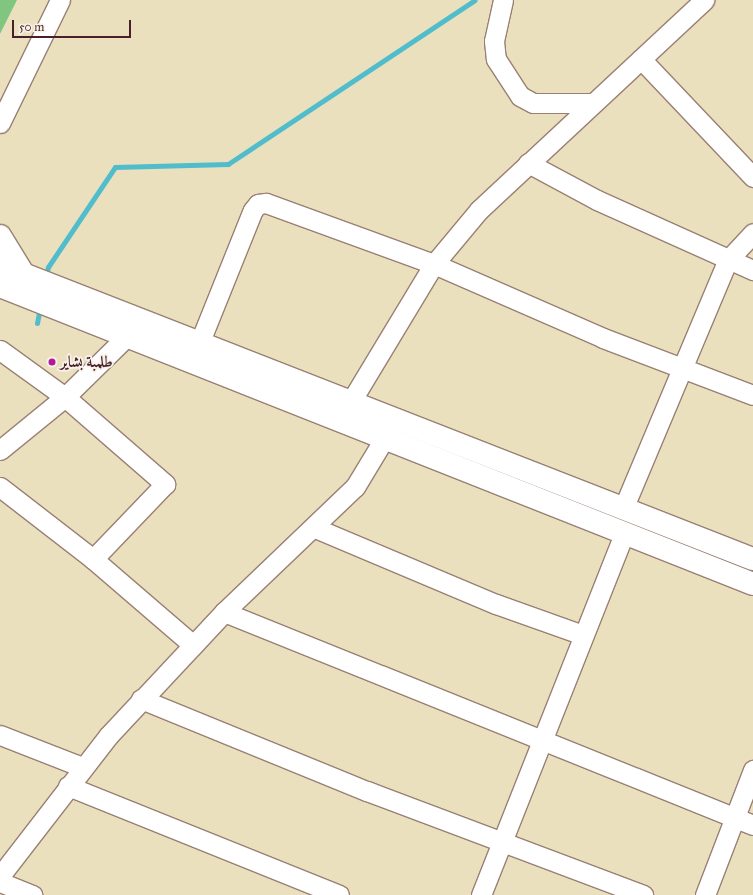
<!DOCTYPE html>
<meta charset="utf-8">
<style>
body{margin:0}
#map{position:relative;width:753px;height:895px;overflow:hidden;background:#eae0be;font-family:"IM FELL Great Primer",Amiri,serif}
div>[style]{position:absolute}
[style*='--x']{left:calc(var(--x)*1px);top:calc(var(--y)*1px);width:calc(var(--w)*1px);rotate:calc(var(--a)*1deg)}
.green>*{inset:0;background:#80c681}
.stream>*{height:5px;margin:-2.5px;padding:0 2.5px;transform-origin:2.5px;border-radius:2.5px;background:#51bdcc}
.roads{filter:drop-shadow(1px 0 #9a8074) drop-shadow(-1px 0 #9a8074) drop-shadow(0 1px #9a8074) drop-shadow(0 -1px #9a8074)}
.minor>*{height:19px;margin:-9.5px;padding:0 9.5px;transform-origin:9.5px;border-radius:9.5px;background:#fff}
.major>*{height:22px;margin:-11px;padding:0 11px;transform-origin:11px;border-radius:11px;background:#fff}
.dots>*{width:11px;height:11px;translate:-50% -50%;box-sizing:border-box;border:2px solid #f7f3e8;border-radius:50%}
span{translate:-50% -50%;white-space:nowrap;text-align:center;line-height:1.15;-webkit-text-stroke:3.5px #f7f3e8;paint-order:stroke}
.poi-label{font-size:16px;color:#4a1f2b;font-weight:700}
.left{translate:0 -50%;text-align:left}
.scale{position:absolute;left:12px;top:20px;width:119px;height:18px;box-sizing:border-box;border:2px solid #4a1f2b;border-top:0;padding-left:5px;font-size:12px;line-height:14px;white-space:nowrap;color:#4a1f2b;-webkit-text-stroke:3px #f7f3e8;paint-order:stroke}
</style>
<div id="map">
<div class="green">
<div style="clip-path:polygon(0 0,17px 0,0 34px)"></div>
</div>
<div class="stream">
<div style="--x:46;--y:277;--w:10;--a:-79"></div>
<div style="--x:48;--y:267;--w:120;--a:-56.2"></div>
<div style="--x:115;--y:167;--w:113;--a:-1.5"></div>
<div style="--x:228;--y:164;--w:296;--a:-33.6"></div>
<div style="--x:37;--y:323;--w:15;--a:-79"></div>
</div>
<div class="roads">
<div class="minor">
<div style="--x:503;--y:0;--w:42;--a:102.4"></div>
<div style="--x:494;--y:41;--w:18;--a:84"></div>
<div style="--x:496;--y:59;--w:44;--a:57"></div>
<div style="--x:520;--y:96;--w:15;--a:28"></div>
<div style="--x:533;--y:103;--w:60;--a:0"></div>
<div style="--x:641;--y:59;--w:163;--a:46.5"></div>
<div style="--x:0;--y:123;--w:137;--a:-64"></div>
<div style="--x:528;--y:163;--w:78;--a:28.2"></div>
<div style="--x:597;--y:200;--w:171;--a:24.2"></div>
<div style="--x:199;--y:344;--w:144;--a:-68.1"></div>
<div style="--x:253;--y:210;--w:8;--a:-50"></div>
<div style="--x:258;--y:204;--w:8;--a:-7"></div>
<div style="--x:266;--y:203;--w:179;--a:20"></div>
<div style="--x:434;--y:264;--w:184;--a:23.6"></div>
<div style="--x:603;--y:338;--w:160;--a:20.8"></div>
<div style="--x:0;--y:350;--w:80;--a:35.9"></div>
<div style="--x:65;--y:397;--w:133;--a:41"></div>
<div style="--x:165;--y:484;--w:104;--a:133.8"></div>
<div style="--x:350;--y:403;--w:162;--a:-58.9"></div>
<div style="--x:434;--y:264;--w:70;--a:-50.2"></div>
<div style="--x:479;--y:210;--w:308;--a:-43"></div>
<div style="--x:0;--y:450;--w:84;--a:-39.2"></div>
<div style="--x:65;--y:397;--w:86;--a:-44.5"></div>
<div style="--x:0;--y:487;--w:118;--a:37.7"></div>
<div style="--x:93;--y:559;--w:132;--a:40.7"></div>
<div style="--x:623;--y:509;--w:269;--a:-67.2"></div>
<div style="--x:727;--y:261;--w:38;--a:-47"></div>
<div style="--x:315;--y:528;--w:196;--a:22.8"></div>
<div style="--x:496;--y:604;--w:92;--a:19.6"></div>
<div style="--x:224;--y:612;--w:570;--a:21.93"></div>
<div style="--x:141;--y:699;--w:244;--a:22.2"></div>
<div style="--x:367;--y:791;--w:295;--a:20.6"></div>
<div style="--x:0;--y:735;--w:88;--a:21.3"></div>
<div style="--x:68;--y:786;--w:292;--a:21.9"></div>
<div style="--x:0;--y:876;--w:178;--a:-52.3"></div>
<div style="--x:109;--y:735;--w:168;--a:-46.9"></div>
<div style="--x:224;--y:612;--w:181;--a:-43.7"></div>
<div style="--x:355;--y:487;--w:56;--a:-58.9"></div>
<div style="--x:0;--y:882;--w:35;--a:22"></div>
<div style="--x:481;--y:895;--w:389;--a:-68.4"></div>
<div style="--x:705;--y:895;--w:134;--a:-69"></div>
</div>
<div class="major">
<div style="--x:0;--y:236;--w:46;--a:58.4"></div>
<div style="--x:0;--y:265;--w:808;--a:21.33"></div>
<div style="--x:0;--y:286;--w:810;--a:21.59"></div>
</div>
</div>
<div class="dots">
<div style="left:52px;top:362px;background:#b5179e"></div>
</div>
<div class="poi-label">
<span class="left" style="left:60px;top:362px">طلمبة بشاير</span>
</div>
<div class="scale">50 m</div>
</div>
